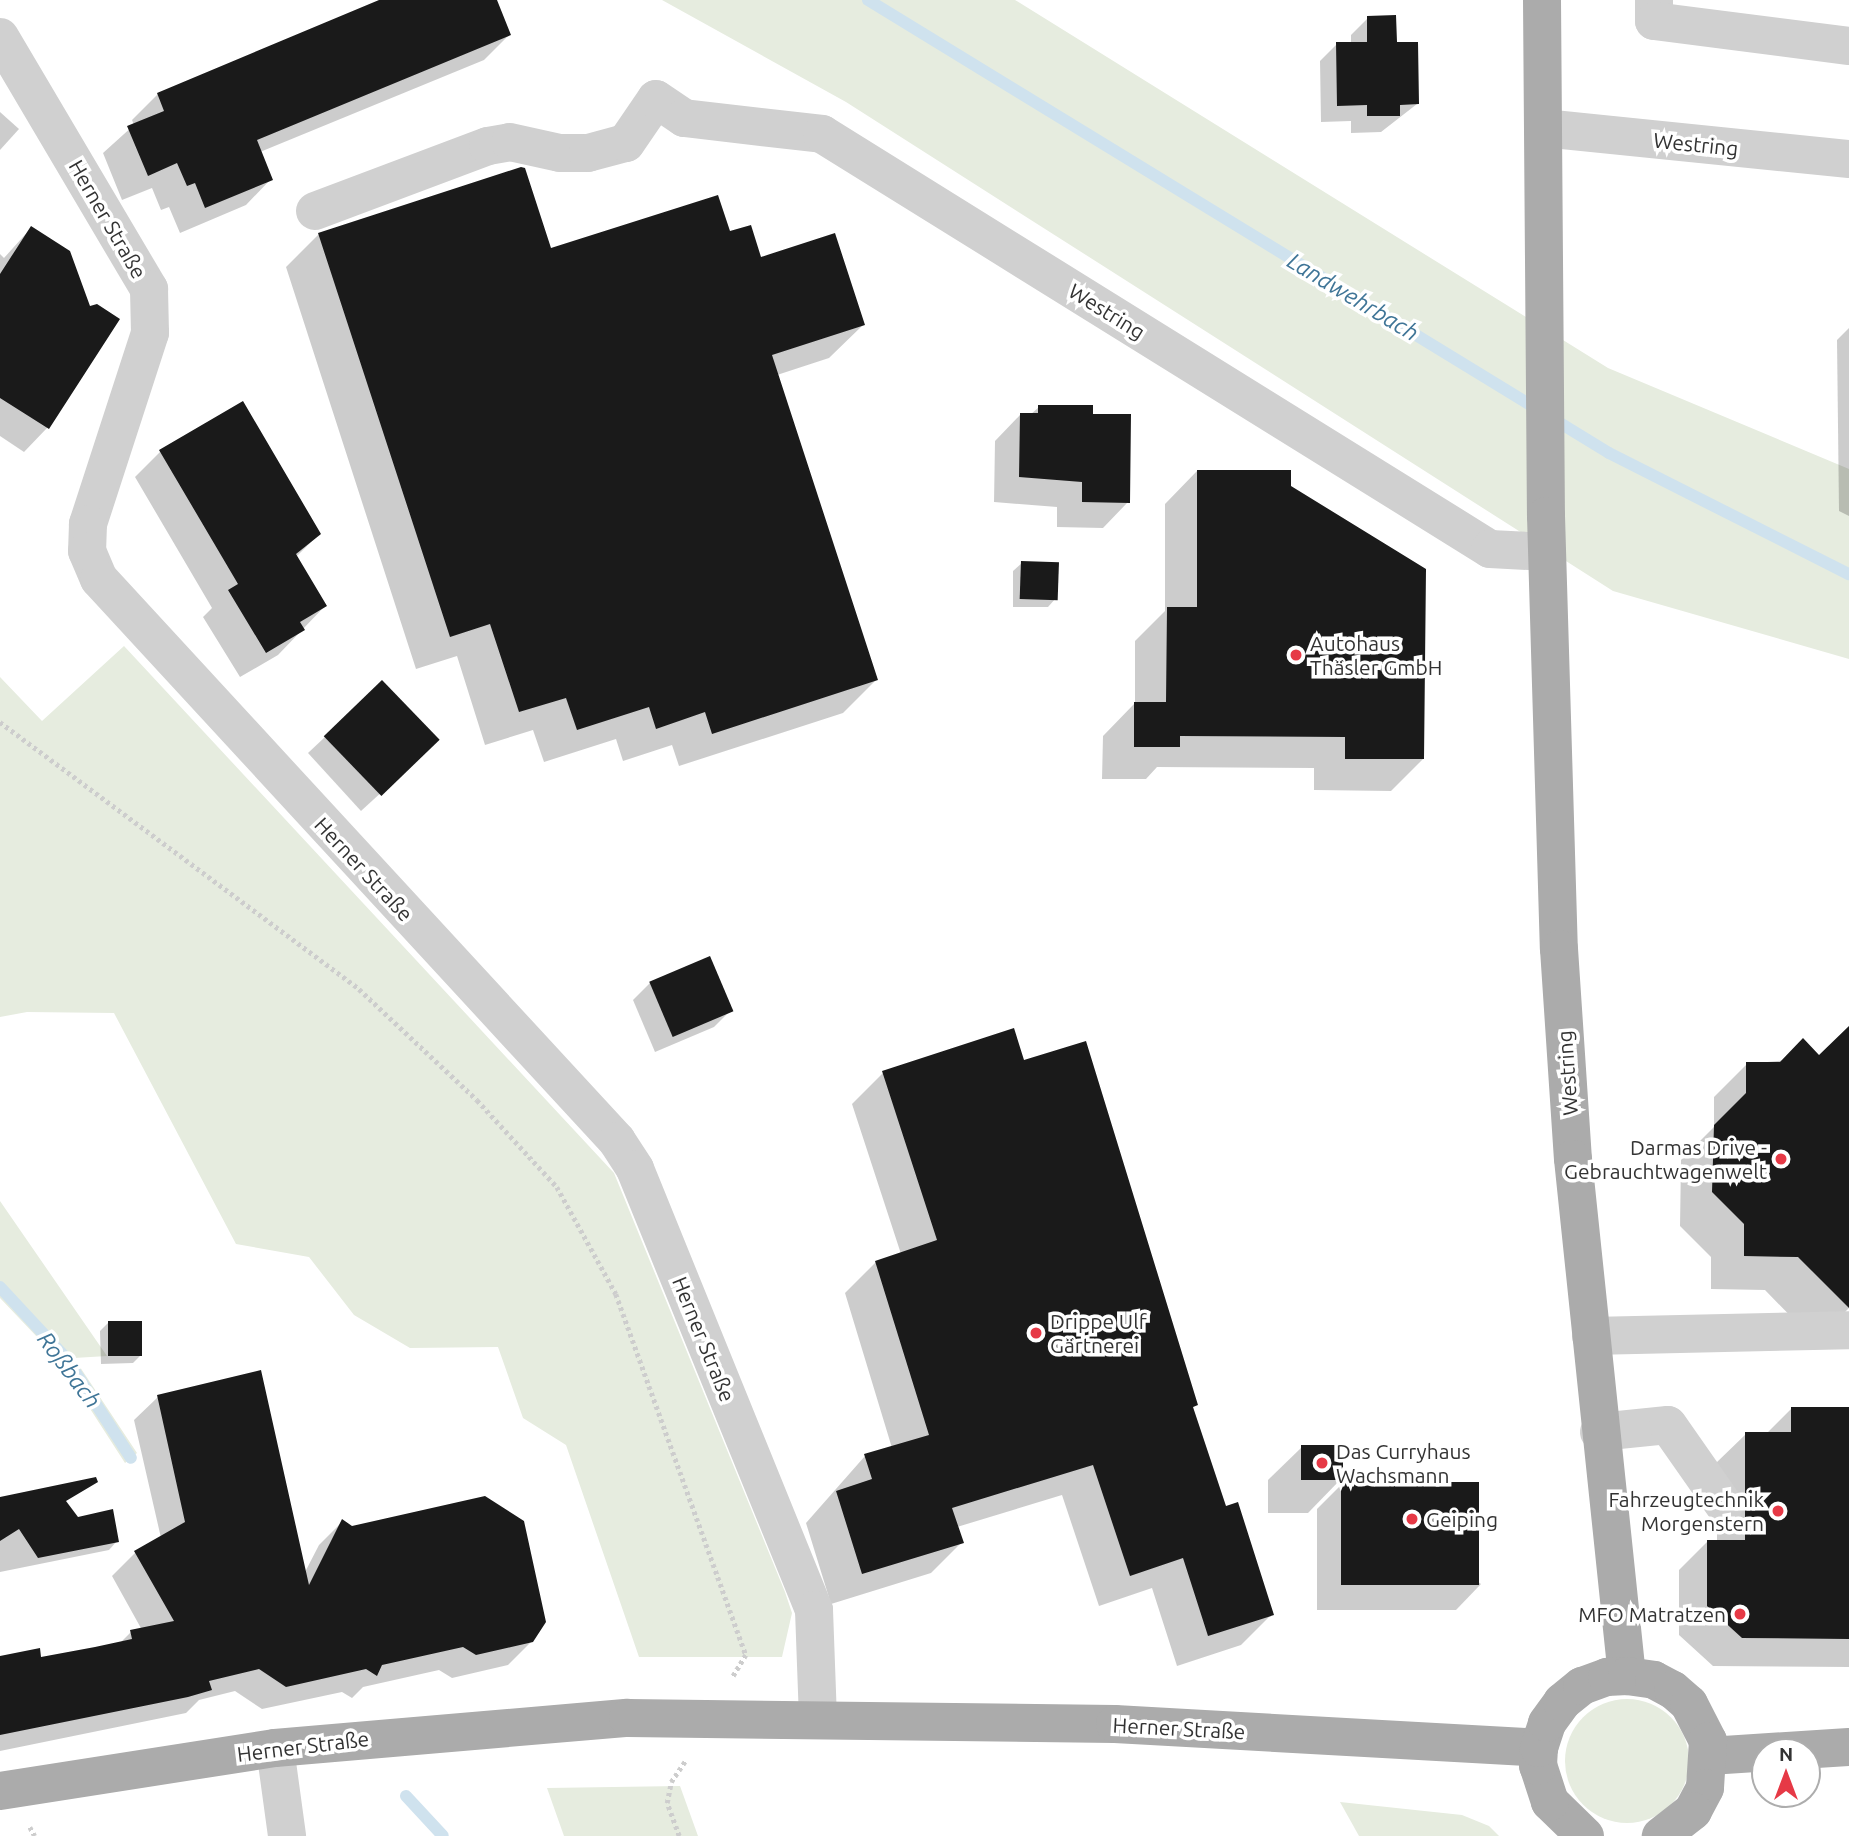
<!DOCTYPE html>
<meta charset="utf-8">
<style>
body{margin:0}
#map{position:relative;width:1849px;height:1836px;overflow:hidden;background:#fff;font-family:Ubuntu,sans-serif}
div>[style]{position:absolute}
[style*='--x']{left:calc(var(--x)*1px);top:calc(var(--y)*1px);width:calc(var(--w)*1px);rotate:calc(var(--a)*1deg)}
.green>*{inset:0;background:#e6ecdf}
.round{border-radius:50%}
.shadow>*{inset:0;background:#0003}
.stream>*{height:12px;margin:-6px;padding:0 6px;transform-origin:6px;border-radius:6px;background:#cfe2ee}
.building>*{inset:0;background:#1a1a1a;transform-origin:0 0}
.path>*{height:4.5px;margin-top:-2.25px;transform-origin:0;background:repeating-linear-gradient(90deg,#cdcdcd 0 3.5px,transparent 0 7px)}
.minor>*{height:38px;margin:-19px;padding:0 19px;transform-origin:19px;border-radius:19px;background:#d0d0d0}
.major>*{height:38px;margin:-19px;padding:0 19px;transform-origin:19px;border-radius:19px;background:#ababab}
.dots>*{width:19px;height:19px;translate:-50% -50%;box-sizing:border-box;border:4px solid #fff;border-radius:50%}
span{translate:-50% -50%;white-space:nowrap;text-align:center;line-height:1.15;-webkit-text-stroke:7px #fff;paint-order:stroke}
.street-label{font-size:21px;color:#333}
.poi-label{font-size:21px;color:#333}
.left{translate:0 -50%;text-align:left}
.right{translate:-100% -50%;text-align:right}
.water-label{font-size:23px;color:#3f7597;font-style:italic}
.north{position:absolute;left:1751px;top:1738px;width:70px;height:70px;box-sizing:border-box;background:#fff;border:2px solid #adadad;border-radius:50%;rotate:0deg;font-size:19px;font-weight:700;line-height:28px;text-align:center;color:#333}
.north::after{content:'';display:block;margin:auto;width:24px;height:32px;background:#e63946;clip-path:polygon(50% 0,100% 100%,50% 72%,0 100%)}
</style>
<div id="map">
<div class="green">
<div style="clip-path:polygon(662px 0,1015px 0,1608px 368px,1849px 469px,1849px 659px,1613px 591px,846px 102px)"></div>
<div style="clip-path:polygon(124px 646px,614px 1173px,785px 1592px,792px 1613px,782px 1657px,639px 1657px,566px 1445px,523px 1418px,498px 1347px,410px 1348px,354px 1315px,309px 1257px,236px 1244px,114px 1013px,27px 1012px,0 1017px,0 677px,42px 721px)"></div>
<div style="clip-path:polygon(0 1201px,107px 1356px,74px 1358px,137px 1453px,125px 1463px,58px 1359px,0 1298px)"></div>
<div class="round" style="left:1565px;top:1699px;width:124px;height:124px"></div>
<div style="clip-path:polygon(680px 1786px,698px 1836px,564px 1836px,547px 1788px)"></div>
<div style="clip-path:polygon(1340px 1802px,1462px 1815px,1489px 1826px,1499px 1836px,1359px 1836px)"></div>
</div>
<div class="shadow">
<div style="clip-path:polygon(384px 0,495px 0,509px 35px,484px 60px,260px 152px,271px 179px,246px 205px,180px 233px,169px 207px,161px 210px,152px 188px,122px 200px,103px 153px,134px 125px,132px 120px,158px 94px)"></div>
<div style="clip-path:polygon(1368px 18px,1395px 44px,1417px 104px,1381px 132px,1351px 133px,1351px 121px,1321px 122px,1320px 61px,1337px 44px,1351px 44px,1351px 35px)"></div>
<div style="clip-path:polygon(0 112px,19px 129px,0 150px)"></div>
<div style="clip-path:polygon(31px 228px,89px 309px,117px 319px,47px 428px,24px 452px,0 436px,0 254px,4px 258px)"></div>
<div style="clip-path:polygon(729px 233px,760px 260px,863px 325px,829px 358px,777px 375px,876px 680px,843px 713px,679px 766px,672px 745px,623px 761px,616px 739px,544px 762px,533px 730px,485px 745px,457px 656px,416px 669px,286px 267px,319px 234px,550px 250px)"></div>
<div style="clip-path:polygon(1849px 328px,1849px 516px,1839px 511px,1837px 340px)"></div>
<div style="clip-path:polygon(1039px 407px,1091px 416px,1128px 502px,1103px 528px,1057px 527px,1057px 507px,994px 502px,995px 441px,1020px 415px,1030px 415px)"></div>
<div style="clip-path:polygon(160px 452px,319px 534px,296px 557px,325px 606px,278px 655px,240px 677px,203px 617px,212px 608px,135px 477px)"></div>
<div style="clip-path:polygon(1197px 471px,1289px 487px,1423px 759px,1391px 791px,1314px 790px,1314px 768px,1157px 767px,1146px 779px,1102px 779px,1103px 736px,1135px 703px,1135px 641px,1165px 611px,1165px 504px)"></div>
<div style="clip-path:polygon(1022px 563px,1056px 598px,1048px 607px,1013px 607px,1013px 571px)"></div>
<div style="clip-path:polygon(325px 737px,420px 757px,361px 811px,308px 753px)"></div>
<div style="clip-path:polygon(650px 983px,731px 1010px,714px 1027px,655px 1052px,633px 1000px)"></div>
<div style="clip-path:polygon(1849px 1040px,1849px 1308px,1827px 1330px,1804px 1330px,1765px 1290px,1711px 1289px,1711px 1257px,1680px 1226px,1681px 1160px,1714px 1127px,1714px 1097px,1747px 1064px,1819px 1057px)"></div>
<div style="clip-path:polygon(1023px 1063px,1196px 1405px,1191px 1409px,1224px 1509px,1272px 1614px,1241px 1645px,1177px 1666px,1152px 1588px,1099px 1606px,1062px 1495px,957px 1527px,962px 1542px,931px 1573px,831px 1604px,806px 1523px,865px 1456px,892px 1448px,845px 1293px,876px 1262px,901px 1254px,852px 1104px,883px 1073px)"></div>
<div style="clip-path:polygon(108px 1323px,141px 1355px,133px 1363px,101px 1364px,100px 1331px)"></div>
<div style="clip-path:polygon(158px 1397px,304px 1574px,319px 1545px,342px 1522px,532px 1641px,508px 1665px,452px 1678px,439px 1670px,363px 1687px,352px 1698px,342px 1692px,262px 1709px,235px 1691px,199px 1700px,186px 1713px,0 1751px,0 1659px,40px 1659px,119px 1644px,131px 1632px,142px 1630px,112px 1576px,135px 1553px,161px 1538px,134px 1420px)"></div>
<div style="clip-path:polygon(1792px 1408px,1849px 1408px,1849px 1667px,1713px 1666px,1679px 1635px,1679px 1570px,1707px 1542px,1717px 1542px,1717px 1462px,1746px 1434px,1766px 1434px)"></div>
<div style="clip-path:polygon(1302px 1447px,1341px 1479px,1308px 1513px,1268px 1513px,1268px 1480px)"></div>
<div style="clip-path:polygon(1342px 1484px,1481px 1584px,1456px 1610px,1317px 1610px,1317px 1509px)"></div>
<div style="clip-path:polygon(0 1499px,77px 1519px,117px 1541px,109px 1550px,0 1572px)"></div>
</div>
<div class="stream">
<div style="--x:868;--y:0;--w:868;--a:31.44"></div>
<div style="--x:1609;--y:453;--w:269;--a:26.8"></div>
<div style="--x:0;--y:1287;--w:97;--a:47.1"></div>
<div style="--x:66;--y:1358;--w:119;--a:57"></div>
<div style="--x:406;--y:1796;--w:54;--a:47.2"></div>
</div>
<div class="building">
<div style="clip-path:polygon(379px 0,497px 0,511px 35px,257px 140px,273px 180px,205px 208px,195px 183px,187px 186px,177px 163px,148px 176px,127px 126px,164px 111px,157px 93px)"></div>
<div style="clip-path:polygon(1396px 15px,1397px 42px,1418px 42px,1419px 104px,1400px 105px,1400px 116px,1367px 116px,1367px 105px,1337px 106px,1336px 42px,1367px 42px,1367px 16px)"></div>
<div style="clip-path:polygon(521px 167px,525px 168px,551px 248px,718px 195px,730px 231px,751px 225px,761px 257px,835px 233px,865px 325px,772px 355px,878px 680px,712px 734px,705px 712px,656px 729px,649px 707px,577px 730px,566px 698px,519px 712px,490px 624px,450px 637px,318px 233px)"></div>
<div style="clip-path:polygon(31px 226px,70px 251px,90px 306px,97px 304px,120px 319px,49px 429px,0 398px,0 274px)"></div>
<div style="clip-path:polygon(243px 401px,321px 534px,296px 554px,327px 606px,300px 622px,305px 630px,266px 653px,228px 590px,238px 584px,159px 450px)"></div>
<div style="clip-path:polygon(1038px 405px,1093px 405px,1093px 414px,1131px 414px,1130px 503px,1082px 502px,1082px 482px,1019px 477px,1020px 413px,1038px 413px)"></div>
<div style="clip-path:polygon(1197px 470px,1291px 470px,1291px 486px,1426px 569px,1424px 759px,1345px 759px,1345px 737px,1180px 736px,1180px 747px,1134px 747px,1134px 702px,1166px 702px,1167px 607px,1197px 607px)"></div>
<div style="left:1021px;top:561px;width:38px;height:38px;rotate:2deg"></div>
<div style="left:382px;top:680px;width:83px;height:81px;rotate:46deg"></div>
<div style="left:710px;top:956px;width:60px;height:66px;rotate:67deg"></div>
<div style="clip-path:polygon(1849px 1026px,1849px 1308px,1798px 1257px,1744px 1256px,1744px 1224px,1712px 1192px,1714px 1125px,1746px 1093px,1746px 1062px,1780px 1062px,1803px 1038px,1819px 1055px)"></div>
<div style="clip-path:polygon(1014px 1028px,1024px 1060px,1086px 1041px,1198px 1405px,1193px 1407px,1226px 1506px,1238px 1502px,1274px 1615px,1208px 1636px,1183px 1558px,1130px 1576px,1093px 1465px,952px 1508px,964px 1543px,862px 1574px,836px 1491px,872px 1479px,864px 1454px,929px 1435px,875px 1261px,937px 1240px,882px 1071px)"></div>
<div style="left:108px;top:1321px;width:34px;height:35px"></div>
<div style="clip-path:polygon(261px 1370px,309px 1585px,342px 1519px,352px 1526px,485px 1496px,524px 1521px,546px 1622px,533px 1642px,476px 1655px,463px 1647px,382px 1665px,377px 1676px,366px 1669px,286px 1687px,259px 1669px,209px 1681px,212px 1690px,188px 1697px,0 1735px,0 1656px,40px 1648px,41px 1657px,95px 1647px,132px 1639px,130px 1630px,174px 1621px,134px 1551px,185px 1522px,157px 1395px)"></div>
<div style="clip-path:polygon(1791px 1407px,1849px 1407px,1849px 1639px,1742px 1638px,1707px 1606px,1707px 1540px,1745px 1540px,1745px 1432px,1791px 1432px)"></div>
<div style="left:1301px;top:1445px;width:42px;height:35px"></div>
<div style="clip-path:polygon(96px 1477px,98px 1482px,66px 1501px,78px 1517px,113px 1509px,119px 1542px,38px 1558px,19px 1529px,0 1541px,0 1497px)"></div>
<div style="left:1341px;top:1482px;width:138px;height:103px"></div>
</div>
<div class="path">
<div style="--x:0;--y:722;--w:447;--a:36.6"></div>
<div style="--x:359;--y:989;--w:162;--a:43.2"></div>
<div style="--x:477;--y:1100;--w:118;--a:47.4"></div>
<div style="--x:557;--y:1187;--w:122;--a:61.1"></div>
<div style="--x:616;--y:1294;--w:384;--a:70.2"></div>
<div style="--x:746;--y:1655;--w:26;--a:121"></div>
<div style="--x:30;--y:1827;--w:10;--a:61"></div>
<div style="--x:679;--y:1836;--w:35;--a:-110"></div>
<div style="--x:667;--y:1803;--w:21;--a:-79"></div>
<div style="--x:671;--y:1782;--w:25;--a:-56"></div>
</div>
<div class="minor">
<div style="--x:1654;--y:0;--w:21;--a:90"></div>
<div style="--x:1654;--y:21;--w:197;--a:7.3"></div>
<div style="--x:0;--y:37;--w:293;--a:59.4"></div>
<div style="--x:149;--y:289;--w:44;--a:88.7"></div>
<div style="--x:150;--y:333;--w:201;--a:108"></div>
<div style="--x:88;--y:524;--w:27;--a:92"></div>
<div style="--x:87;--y:551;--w:30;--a:67"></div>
<div style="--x:99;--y:579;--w:764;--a:47.33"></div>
<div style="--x:617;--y:1141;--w:33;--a:57"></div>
<div style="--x:635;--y:1169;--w:476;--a:67.9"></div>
<div style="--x:814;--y:1610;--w:108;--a:87.9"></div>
<div style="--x:1543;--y:128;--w:308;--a:5.8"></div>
<div style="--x:315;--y:211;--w:185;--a:-20.6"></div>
<div style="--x:488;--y:146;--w:22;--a:-10"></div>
<div style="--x:510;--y:142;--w:51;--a:12.4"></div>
<div style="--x:560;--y:153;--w:28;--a:0"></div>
<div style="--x:588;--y:153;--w:39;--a:-15"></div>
<div style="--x:626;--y:143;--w:53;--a:-55.7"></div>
<div style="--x:656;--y:99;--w:34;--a:34"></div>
<div style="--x:684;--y:118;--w:139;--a:6.6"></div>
<div style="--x:822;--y:134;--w:786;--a:31.85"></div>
<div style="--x:1490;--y:549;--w:57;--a:3"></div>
<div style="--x:1591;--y:1336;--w:258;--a:-1.3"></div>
<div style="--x:1599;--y:1432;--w:69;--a:-5.8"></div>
<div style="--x:1668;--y:1425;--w:98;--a:55"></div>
<div style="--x:275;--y:1748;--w:89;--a:82.2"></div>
</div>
<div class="major">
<div style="--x:1542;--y:0;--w:516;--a:89.56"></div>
<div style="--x:1546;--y:516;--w:433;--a:88.3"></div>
<div style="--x:1559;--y:949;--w:210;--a:86.2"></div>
<div style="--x:1573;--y:1159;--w:520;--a:84.04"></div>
<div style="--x:1709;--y:1756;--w:140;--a:-3.7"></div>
<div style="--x:0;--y:1791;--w:278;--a:-8.9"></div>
<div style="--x:275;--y:1748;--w:354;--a:-4.9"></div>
<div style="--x:628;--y:1718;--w:487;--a:0.7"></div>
<div style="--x:1115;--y:1724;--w:425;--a:3.2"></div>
<div style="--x:1585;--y:1836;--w:49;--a:-135.8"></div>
<div style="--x:1550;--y:1802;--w:38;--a:-108"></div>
<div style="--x:1538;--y:1766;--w:18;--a:-87"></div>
<div style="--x:1539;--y:1748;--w:26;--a:-72"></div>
<div style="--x:1547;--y:1723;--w:26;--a:-54"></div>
<div style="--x:1562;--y:1702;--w:26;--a:-39"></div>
<div style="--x:1582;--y:1686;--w:27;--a:-20"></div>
<div style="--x:1607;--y:1677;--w:20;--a:-3"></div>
<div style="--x:1627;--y:1676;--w:27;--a:8"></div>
<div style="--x:1654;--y:1680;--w:21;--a:28"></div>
<div style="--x:1673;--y:1690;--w:21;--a:41"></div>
<div style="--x:1689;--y:1704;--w:42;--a:62.8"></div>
<div style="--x:1708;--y:1741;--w:47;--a:93.7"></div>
<div style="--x:1705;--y:1788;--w:26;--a:118"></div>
<div style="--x:1693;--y:1811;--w:41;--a:142"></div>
</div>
<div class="dots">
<div style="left:1296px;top:655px;background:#e63946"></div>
<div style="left:1781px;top:1159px;background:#e63946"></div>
<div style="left:1036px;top:1333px;background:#e63946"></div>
<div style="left:1322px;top:1463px;background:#e63946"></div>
<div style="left:1778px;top:1511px;background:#e63946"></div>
<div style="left:1412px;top:1519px;background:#e63946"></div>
<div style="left:1740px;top:1614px;background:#e63946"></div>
</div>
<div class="street-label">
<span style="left:1696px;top:144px;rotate:6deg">Westring</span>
<span style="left:108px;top:219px;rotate:60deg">Herner Straße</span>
<span style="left:1107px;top:311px;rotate:32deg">Westring</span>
<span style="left:364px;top:869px;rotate:47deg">Herner Straße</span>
<span style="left:1567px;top:1073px;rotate:-94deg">Westring</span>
<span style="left:704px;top:1339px;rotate:68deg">Herner Straße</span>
<span style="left:1179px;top:1728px;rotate:3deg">Herner Straße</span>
<span style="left:303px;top:1746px;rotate:-7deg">Herner Straße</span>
</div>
<div class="poi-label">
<span class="left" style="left:1310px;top:655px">Autohaus<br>Thäsler GmbH</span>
<span class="right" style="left:1767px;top:1159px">Darmas Drive -<br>Gebrauchtwagenwelt</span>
<span class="left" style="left:1050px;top:1333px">Drippe Ulf<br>Gärtnerei</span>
<span class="left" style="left:1336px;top:1463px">Das Curryhaus<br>Wachsmann</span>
<span class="right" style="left:1764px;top:1511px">Fahrzeugtechnik<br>Morgenstern</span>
<span class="left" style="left:1426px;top:1519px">Geiping</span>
<span class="right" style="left:1726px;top:1614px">MFO Matratzen</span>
</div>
<div class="water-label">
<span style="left:1353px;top:297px;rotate:31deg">Landwehrbach</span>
<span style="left:69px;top:1370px;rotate:53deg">Roßbach</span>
</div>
<div class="north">N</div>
</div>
